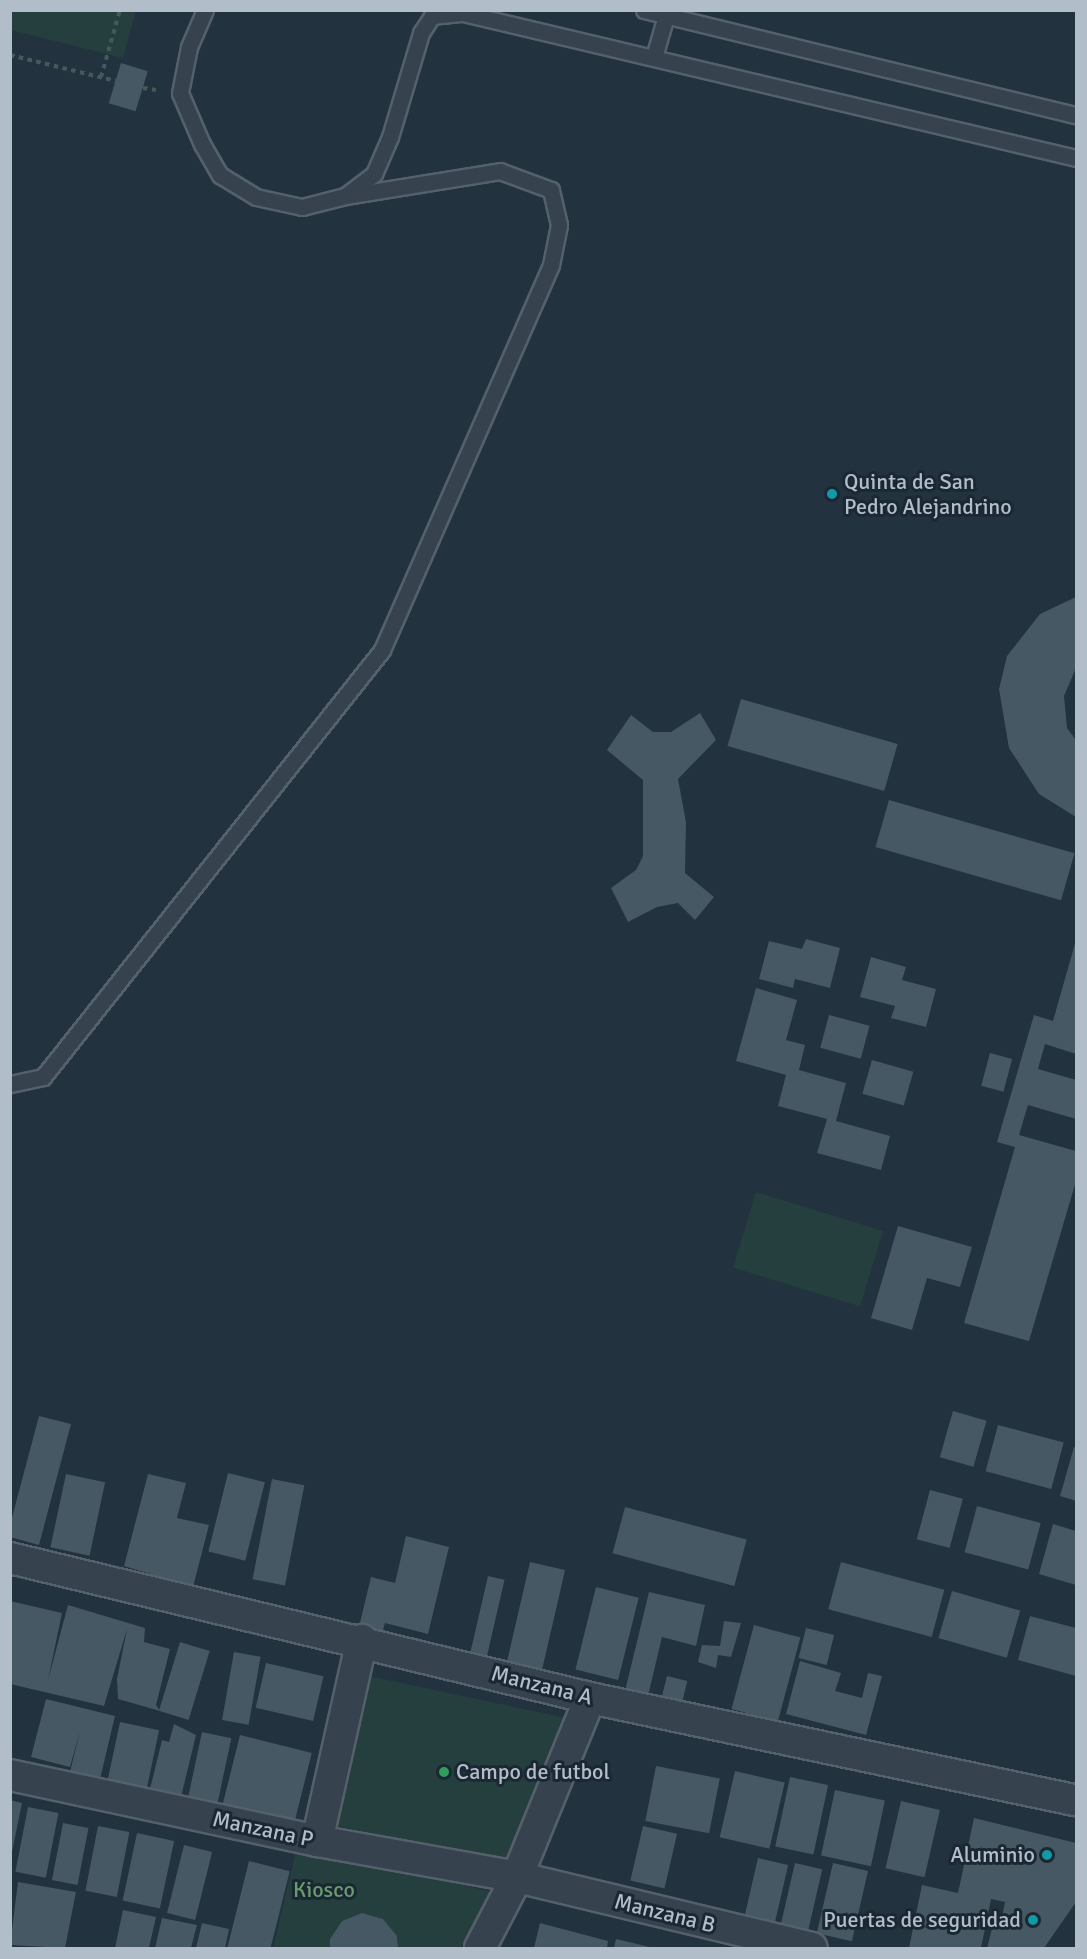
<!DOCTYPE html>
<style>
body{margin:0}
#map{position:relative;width:1087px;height:1959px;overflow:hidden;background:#22323e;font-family:Signika,sans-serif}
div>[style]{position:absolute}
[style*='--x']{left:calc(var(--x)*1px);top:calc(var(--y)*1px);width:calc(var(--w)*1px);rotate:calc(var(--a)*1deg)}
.green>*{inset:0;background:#243f3e;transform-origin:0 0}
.building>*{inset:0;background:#455864;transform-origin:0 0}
.path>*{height:4px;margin-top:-2px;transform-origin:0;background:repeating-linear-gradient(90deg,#425b5a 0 4.5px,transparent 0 9px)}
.roads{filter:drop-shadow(2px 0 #54616c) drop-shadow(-2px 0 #54616c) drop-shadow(0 2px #54616c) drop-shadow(0 -2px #54616c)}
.service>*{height:15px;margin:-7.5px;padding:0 7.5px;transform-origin:7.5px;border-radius:7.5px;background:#36434e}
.minor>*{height:30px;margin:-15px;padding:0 15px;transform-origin:15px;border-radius:15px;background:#36434e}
.dots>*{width:16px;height:16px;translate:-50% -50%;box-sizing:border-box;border:3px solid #1b2833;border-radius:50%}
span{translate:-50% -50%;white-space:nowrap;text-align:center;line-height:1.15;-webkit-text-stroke:6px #1b2833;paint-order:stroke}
.poi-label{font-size:22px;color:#b1bec9}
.left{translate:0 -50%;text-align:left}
.right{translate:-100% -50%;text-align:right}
.street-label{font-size:22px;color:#b1bec9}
.park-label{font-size:22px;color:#679c6b}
.frame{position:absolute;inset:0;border:12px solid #b1bec9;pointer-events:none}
</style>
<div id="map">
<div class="green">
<div style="clip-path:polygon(11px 10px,136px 10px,136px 11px,123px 58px,11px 30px)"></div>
<div style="left:756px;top:1192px;width:133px;height:79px;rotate:17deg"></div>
<div style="left:364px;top:1675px;width:208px;height:153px;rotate:12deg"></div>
<div style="clip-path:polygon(297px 1847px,493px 1892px,461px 1948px,398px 1948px,397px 1936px,383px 1919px,362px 1913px,342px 1921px,330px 1939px,330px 1948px,273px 1948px)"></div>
</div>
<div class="building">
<div style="left:121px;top:63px;width:28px;height:42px;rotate:17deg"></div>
<div style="clip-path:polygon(1076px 597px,1076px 668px,1064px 696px,1067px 728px,1076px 740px,1076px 817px,1039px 794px,1009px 748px,999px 689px,1007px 656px,1040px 614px)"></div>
<div style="left:741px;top:699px;width:163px;height:49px;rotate:16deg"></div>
<div style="clip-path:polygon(700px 713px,716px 740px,678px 779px,686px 822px,685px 873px,714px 897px,695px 920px,678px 903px,657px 907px,628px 922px,611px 888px,636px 870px,643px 856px,643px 780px,607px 750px,631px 715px,653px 732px,671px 732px)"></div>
<div style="left:889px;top:800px;width:193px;height:49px;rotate:16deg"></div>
<div style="clip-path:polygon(806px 939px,840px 948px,830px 988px,795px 979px,793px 988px,759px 979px,769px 941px,802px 949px)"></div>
<div style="clip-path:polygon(1076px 940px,1076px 1054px,1045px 1044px,1038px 1069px,1076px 1080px,1076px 1119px,1028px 1105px,1019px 1135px,1076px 1151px,1076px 1181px,1029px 1341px,964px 1323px,1015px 1147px,997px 1142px,1034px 1015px,1053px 1021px)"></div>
<div style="clip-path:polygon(871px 957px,906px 967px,902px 980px,936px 989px,926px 1027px,891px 1018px,895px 1006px,860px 997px)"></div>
<div style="clip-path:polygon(756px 988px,797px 1000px,786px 1040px,805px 1045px,799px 1070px,846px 1083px,836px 1121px,890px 1136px,881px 1170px,817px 1153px,827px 1119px,778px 1106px,786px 1075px,736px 1061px)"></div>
<div style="left:829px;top:1015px;width:42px;height:34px;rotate:15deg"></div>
<div style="left:990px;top:1053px;width:23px;height:34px;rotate:15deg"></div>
<div style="left:872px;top:1060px;width:43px;height:35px;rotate:16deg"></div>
<div style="clip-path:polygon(898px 1226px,972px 1247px,960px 1287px,927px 1278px,912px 1330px,871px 1318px)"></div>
<div style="left:953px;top:1411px;width:35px;height:48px;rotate:16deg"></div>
<div style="clip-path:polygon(39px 1416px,71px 1424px,39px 1545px,10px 1537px,10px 1525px)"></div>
<div style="left:998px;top:1425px;width:68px;height:48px;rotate:15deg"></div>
<div style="clip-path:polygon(1074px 1447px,1076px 1448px,1076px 1501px,1060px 1496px)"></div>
<div style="left:228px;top:1473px;width:38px;height:81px;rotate:14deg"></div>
<div style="left:66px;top:1474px;width:40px;height:75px;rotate:12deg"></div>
<div style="clip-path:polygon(148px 1474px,186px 1483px,177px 1518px,209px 1525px,193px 1587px,124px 1566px)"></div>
<div style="left:272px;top:1479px;width:33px;height:102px;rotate:11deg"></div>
<div style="left:930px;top:1490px;width:34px;height:51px;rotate:15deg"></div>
<div style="left:977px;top:1506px;width:66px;height:48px;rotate:15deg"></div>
<div style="left:625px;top:1507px;width:126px;height:48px;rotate:15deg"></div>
<div style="clip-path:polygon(1053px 1524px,1076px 1531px,1076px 1585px,1039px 1574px)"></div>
<div style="clip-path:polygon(406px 1536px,449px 1547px,428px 1634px,385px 1623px,381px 1637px,358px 1631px,371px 1577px,395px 1583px)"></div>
<div style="left:530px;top:1562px;width:36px;height:104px;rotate:13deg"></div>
<div style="left:841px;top:1562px;width:107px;height:49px;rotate:15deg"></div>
<div style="left:488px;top:1576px;width:17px;height:78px;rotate:13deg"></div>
<div style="left:596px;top:1587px;width:44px;height:85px;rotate:14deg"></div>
<div style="left:952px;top:1591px;width:71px;height:49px;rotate:16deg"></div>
<div style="clip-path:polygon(649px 1592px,705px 1605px,696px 1646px,662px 1637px,648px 1696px,625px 1691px)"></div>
<div style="clip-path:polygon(10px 1601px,62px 1613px,48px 1680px,68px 1605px,145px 1628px,144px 1642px,170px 1649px,156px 1705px,160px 1711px,118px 1699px,117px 1679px,127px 1629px,104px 1706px,10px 1684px)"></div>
<div style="clip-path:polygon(1030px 1616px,1076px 1628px,1076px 1676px,1018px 1660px)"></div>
<div style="clip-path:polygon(724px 1621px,741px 1623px,731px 1657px,718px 1655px,716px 1668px,698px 1662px,702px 1645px,720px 1646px)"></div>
<div style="left:754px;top:1625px;width:48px;height:87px;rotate:15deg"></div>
<div style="left:806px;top:1628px;width:29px;height:31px;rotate:14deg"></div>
<div style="left:180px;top:1642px;width:31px;height:72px;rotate:17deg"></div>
<div style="left:234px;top:1652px;width:27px;height:69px;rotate:10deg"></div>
<div style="clip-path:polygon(800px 1661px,841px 1673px,835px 1691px,862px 1698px,868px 1673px,882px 1676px,866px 1735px,786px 1714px)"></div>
<div style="left:266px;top:1663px;width:59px;height:46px;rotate:13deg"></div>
<div style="left:667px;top:1676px;width:21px;height:24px;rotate:14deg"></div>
<div style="clip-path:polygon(46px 1699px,115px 1716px,100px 1779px,70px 1772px,80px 1731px,70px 1767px,31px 1757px)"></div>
<div style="left:120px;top:1722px;width:40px;height:60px;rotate:12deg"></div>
<div style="clip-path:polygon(174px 1724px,196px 1735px,181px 1797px,150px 1789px,162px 1740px,169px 1742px)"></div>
<div style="left:202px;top:1732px;width:30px;height:70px;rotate:12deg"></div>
<div style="left:240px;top:1735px;width:74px;height:72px;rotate:14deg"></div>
<div style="left:656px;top:1766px;width:65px;height:56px;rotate:11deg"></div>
<div style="left:735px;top:1771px;width:51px;height:68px;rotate:13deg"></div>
<div style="left:790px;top:1777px;width:39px;height:71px;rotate:12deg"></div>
<div style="left:835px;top:1790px;width:51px;height:67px;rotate:12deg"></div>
<div style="clip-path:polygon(10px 1800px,22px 1803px,12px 1852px,10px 1852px)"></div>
<div style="left:901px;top:1801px;width:40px;height:69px;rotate:13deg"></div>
<div style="left:28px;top:1807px;width:31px;height:66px;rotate:11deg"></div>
<div style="clip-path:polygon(974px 1818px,1076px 1843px,1076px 1902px,1044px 1948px,987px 1948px,994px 1921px,1001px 1922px,1005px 1902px,991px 1899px,981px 1948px,909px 1948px,922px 1885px,958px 1893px)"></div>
<div style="left:63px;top:1823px;width:26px;height:58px;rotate:11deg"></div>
<div style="left:98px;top:1826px;width:32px;height:66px;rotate:11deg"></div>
<div style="left:643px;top:1826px;width:35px;height:56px;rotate:13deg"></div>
<div style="left:137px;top:1833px;width:38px;height:69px;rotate:12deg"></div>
<div style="left:184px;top:1845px;width:29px;height:70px;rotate:14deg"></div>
<div style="left:758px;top:1858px;width:31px;height:61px;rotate:13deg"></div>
<div style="left:249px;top:1861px;width:42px;height:89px;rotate:14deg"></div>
<div style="left:795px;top:1863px;width:28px;height:65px;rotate:13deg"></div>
<div style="left:833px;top:1863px;width:36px;height:72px;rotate:13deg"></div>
<div style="clip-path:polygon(18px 1882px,76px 1892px,65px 1948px,10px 1945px)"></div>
<div style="clip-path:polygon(123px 1910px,156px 1917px,149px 1948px,115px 1948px)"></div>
<div style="clip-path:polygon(362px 1913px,383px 1919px,397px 1936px,398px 1948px,330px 1948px,330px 1939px,342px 1921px)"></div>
<div style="clip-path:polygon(162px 1918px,197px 1925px,191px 1948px,155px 1948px)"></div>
<div style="clip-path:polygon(202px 1923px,229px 1929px,225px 1948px,196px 1948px)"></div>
<div style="clip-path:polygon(540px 1923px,608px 1941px,607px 1948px,534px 1948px)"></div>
<div style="clip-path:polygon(616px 1939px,654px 1948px,614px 1948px)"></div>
</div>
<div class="path">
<div style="--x:10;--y:55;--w:109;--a:13.8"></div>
<div style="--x:101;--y:77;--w:70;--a:-74.2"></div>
<div style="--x:143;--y:88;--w:13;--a:9"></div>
</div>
<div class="roads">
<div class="service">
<div style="--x:205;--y:10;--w:40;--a:113.4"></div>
<div style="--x:189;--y:47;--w:47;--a:101.1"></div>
<div style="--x:180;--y:93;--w:56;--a:66.7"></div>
<div style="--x:202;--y:144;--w:36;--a:60"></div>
<div style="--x:220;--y:175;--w:42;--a:31.4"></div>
<div style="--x:256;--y:197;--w:47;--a:12.3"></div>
<div style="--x:302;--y:207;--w:44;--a:-14.3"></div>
<div style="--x:345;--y:196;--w:36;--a:-37"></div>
<div style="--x:374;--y:174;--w:40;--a:-66.6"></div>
<div style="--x:390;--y:137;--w:109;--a:-73.4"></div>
<div style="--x:421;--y:33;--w:20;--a:-57"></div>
<div style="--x:432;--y:16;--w:31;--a:-6"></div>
<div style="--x:463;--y:13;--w:630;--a:13.31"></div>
<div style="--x:644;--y:10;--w:445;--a:13.7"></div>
<div style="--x:654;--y:57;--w:43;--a:-73.7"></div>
<div style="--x:10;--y:1084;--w:34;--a:-12"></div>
<div style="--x:43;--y:1077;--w:545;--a:-51.55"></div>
<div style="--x:382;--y:650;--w:420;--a:-66.3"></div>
<div style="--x:551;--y:265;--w:41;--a:-78.7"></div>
<div style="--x:559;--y:225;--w:36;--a:-103"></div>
<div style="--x:551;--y:190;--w:54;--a:-159.6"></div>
<div style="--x:500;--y:171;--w:157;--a:170.8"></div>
</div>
<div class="minor">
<div style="--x:10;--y:1558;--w:597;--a:13.57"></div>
<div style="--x:590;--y:1698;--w:497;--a:11.9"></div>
<div style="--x:10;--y:1775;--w:314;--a:12.1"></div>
<div style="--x:317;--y:1841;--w:203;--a:10.2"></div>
<div style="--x:517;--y:1877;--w:303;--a:13.5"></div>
<div style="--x:317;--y:1841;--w:206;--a:-77.4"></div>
<div style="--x:480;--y:1948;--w:80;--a:-62.5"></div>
<div style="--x:517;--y:1877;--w:193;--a:-67.8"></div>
</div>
</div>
<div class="dots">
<div style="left:832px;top:494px;background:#0f9aa8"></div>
<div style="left:444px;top:1772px;background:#2e9e5b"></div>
<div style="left:1047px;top:1855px;background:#0f9aa8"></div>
<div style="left:1033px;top:1920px;background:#0f9aa8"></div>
</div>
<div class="poi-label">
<span class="left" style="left:844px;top:494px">Quinta de San<br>Pedro Alejandrino</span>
<span class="left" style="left:456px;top:1772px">Campo de futbol</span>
<span class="right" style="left:1035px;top:1855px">Aluminio</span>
<span class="right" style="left:1021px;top:1920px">Puertas de seguridad</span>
</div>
<div class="street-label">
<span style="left:542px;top:1685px;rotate:14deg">Manzana A</span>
<span style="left:263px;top:1829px;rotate:12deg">Manzana P</span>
<span style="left:665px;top:1913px;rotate:14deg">Manzana B</span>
</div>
<div class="park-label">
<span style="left:324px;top:1890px">Kiosco</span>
</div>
<div class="frame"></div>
</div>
